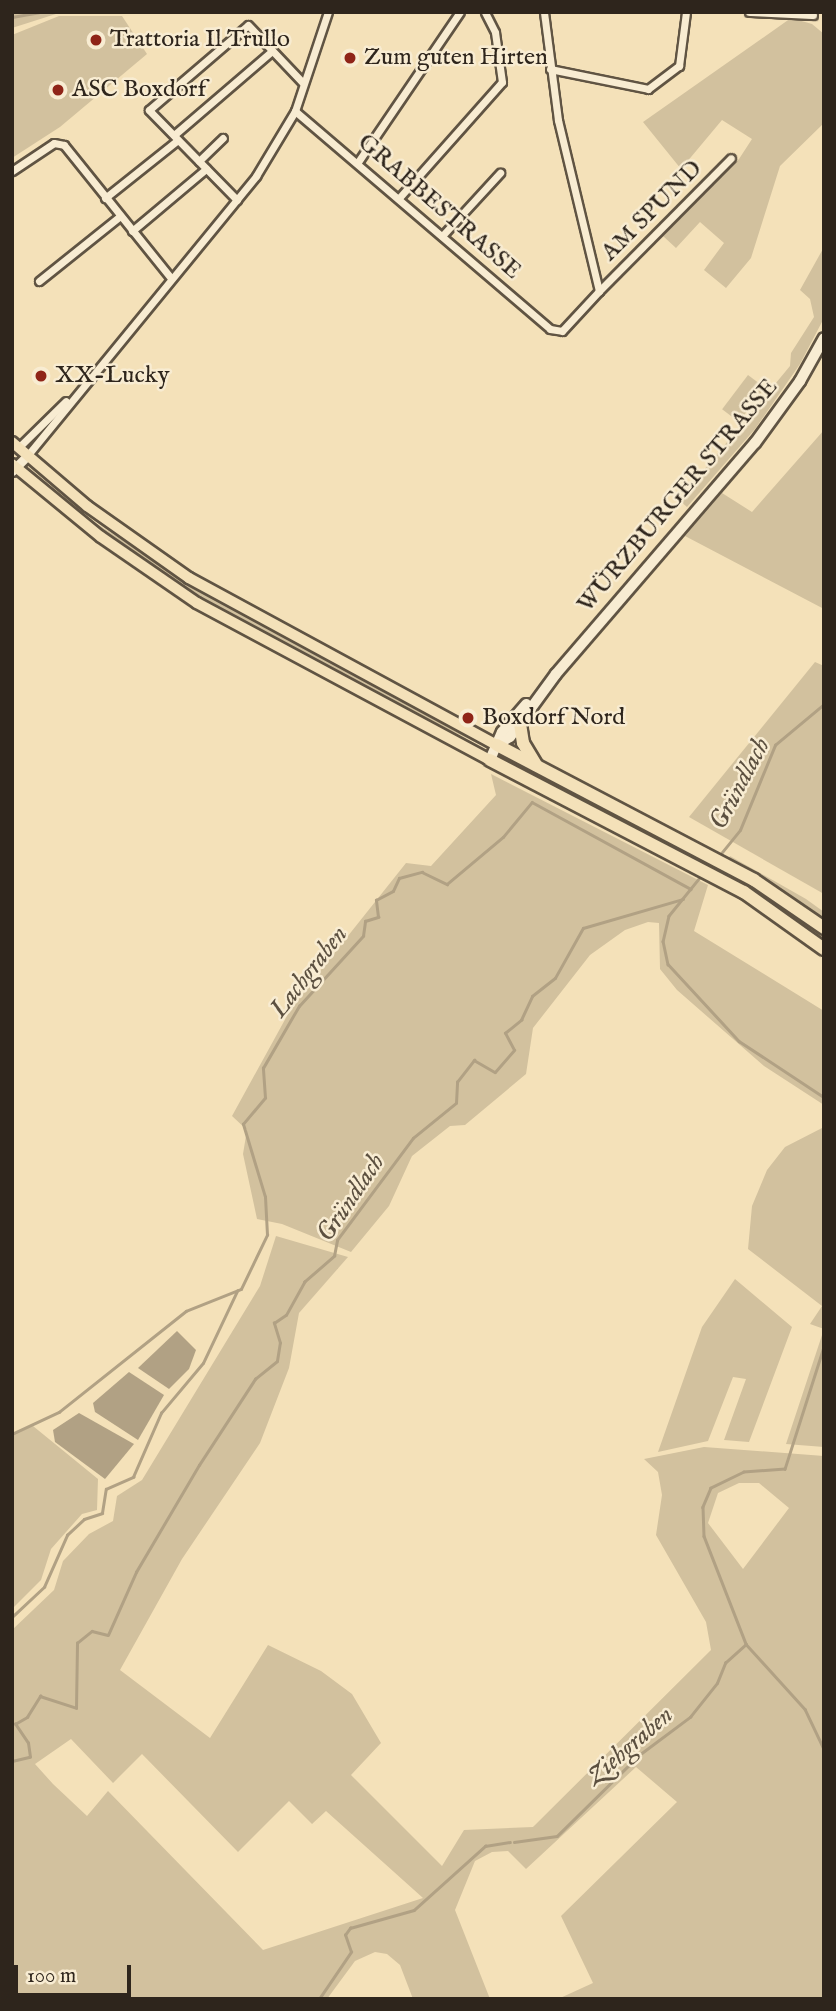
<!DOCTYPE html>
<meta charset="utf-8">
<style>
body{margin:0}
#map{position:relative;width:836px;height:2011px;overflow:hidden;background:#f4e1b9;font-family:"IM FELL English",serif}
div>[style]{position:absolute}
[style*='--x']{left:calc(var(--x)*1px);top:calc(var(--y)*1px);width:calc(var(--w)*1px);rotate:calc(var(--a)*1deg)}
.green>*{inset:0;background:#d2c19e;transform-origin:0 0}
.water>*{inset:0;background:#b1a184}
.stream>*{height:2.5px;margin:-1.25px;padding:0 1.25px;transform-origin:1.25px;border-radius:1.25px;background:#b1a184}
.roads{filter:drop-shadow(2px 0 #605443) drop-shadow(-2px 0 #605443) drop-shadow(0 2px #605443) drop-shadow(0 -2px #605443)}
.minor>*{height:7px;margin:-3.5px;padding:0 3.5px;transform-origin:3.5px;border-radius:3.5px;background:#f8ecd2}
.tertiary>*{height:9px;margin:-4.5px;padding:0 4.5px;transform-origin:4.5px;border-radius:4.5px;background:#f8ecd2}
.secondary>*{height:10px;margin:-5px;padding:0 5px;transform-origin:5px;border-radius:5px;background:#f8ecd2}
.primary>*{height:10px;margin:-5px;padding:0 5px;transform-origin:5px;border-radius:5px;background:#f4e1b9}
.trunk>*{height:12px;margin:-6px;padding:0 6px;transform-origin:6px;border-radius:6px;background:#f4e1b9}
.dots>*{width:19px;height:19px;translate:-50% -50%;box-sizing:border-box;border:4px solid #f8ecd2;border-radius:50%}
span{translate:-50% -50%;white-space:nowrap;text-align:center;line-height:1.15;-webkit-text-stroke:5px #f8ecd2;paint-order:stroke}
.poi-label{font-size:24px;color:#2e251c}
.left{translate:0 -50%;text-align:left}
.street-label{font-size:24px;color:#2e251c}
.water-label{font-size:26px;color:#5c5040;font-style:italic}
.frame{position:absolute;inset:0;border:14px solid #2e251c;pointer-events:none}
.scale{position:absolute;left:14px;top:1965px;width:117px;height:32px;box-sizing:border-box;border:4px solid #2e251c;border-top:0;padding-left:9px;font-size:21px;line-height:24px;white-space:nowrap;color:#2e251c;-webkit-text-stroke:5px #f8ecd2;paint-order:stroke}
</style>
<div id="map">
<div class="green">
<div style="clip-path:polygon(59px 12px,59px 13px,12px 28px,12px 13px)"></div>
<div style="clip-path:polygon(59px 16px,122px 16px,147px 54px,60px 127px,12px 158px,12px 35px)"></div>
<div style="clip-path:polygon(791px 18px,812px 24px,824px 34px,824px 123px,780px 166px,751px 258px,726px 288px,704px 270px,724px 243px,700px 222px,676px 248px,663px 236px,739px 159px,752px 139px,722px 120px,681px 169px,643px 122px)"></div>
<div style="clip-path:polygon(824px 247px,824px 318px,800px 364px,755px 429px,687px 507px,679px 500px,790px 366px,791px 353px,814px 317px,810px 299px,800px 290px)"></div>
<div style="left:748px;top:375px;width:21px;height:43px;rotate:37deg"></div>
<div style="clip-path:polygon(824px 430px,824px 609px,685px 536px,722px 493px,752px 512px)"></div>
<div style="clip-path:polygon(26px 465px,91px 520px,195px 587px,477px 743px,365px 689px,191px 593px,89px 522px)"></div>
<div style="clip-path:polygon(815px 662px,824px 666px,824px 894px,689px 817px)"></div>
<div style="clip-path:polygon(500px 754px,744px 878px,824px 934px,824px 943px,757px 894px,509px 764px)"></div>
<div style="clip-path:polygon(491px 774px,708px 885px,694px 931px,824px 1011px,824px 1105px,764px 1066px,677px 990px,660px 969px,659px 923px,648px 922px,625px 930px,590px 955px,533px 1028px,526px 1074px,465px 1125px,450px 1126px,412px 1156px,389px 1206px,351px 1252px,282px 1224px,257px 1219px,243px 1154px,247px 1130px,232px 1116px,293px 1005px,406px 863px,431px 866px,496px 795px)"></div>
<div style="clip-path:polygon(730px 856px,806px 899px,824px 912px,824px 922px,728px 860px)"></div>
<div style="clip-path:polygon(824px 1127px,824px 1447px,786px 1444px,824px 1329px,810px 1324px,822px 1306px,748px 1249px,752px 1206px,767px 1170px,785px 1147px)"></div>
<div style="clip-path:polygon(evenodd,276px 1236px,348px 1257px,299px 1313px,289px 1368px,260px 1443px,182px 1559px,120px 1670px,210px 1738px,268px 1645px,321px 1671px,352px 1694px,381px 1743px,351px 1775px,442px 1866px,464px 1830px,533px 1827px,711px 1650px,706px 1622px,656px 1535px,662px 1495px,658px 1472px,644px 1459px,704px 1447px,824px 1456px,824px 1999px,558px 1999px,593px 1983px,561px 1916px,677px 1802px,636px 1767px,526px 1869px,508px 1851px,492px 1852px,475px 1861px,455px 1910px,490px 1999px,413px 1999px,400px 1965px,387px 1954px,375px 1952px,355px 1961px,327px 1999px,12px 1999px,12px 1630px,54px 1590px,63px 1561px,89px 1534px,113px 1521px,117px 1496px,142px 1480px,260px 1286px,276px 1236px,739px 1483px,759px 1483px,789px 1508px,743px 1569px,708px 1523px,718px 1493px,739px 1483px,276px 1236px,71px 1739px,113px 1783px,142px 1754px,238px 1852px,289px 1801px,312px 1824px,326px 1811px,423px 1898px,263px 1950px,108px 1791px,87px 1816px,53px 1784px,35px 1764px,71px 1739px)"></div>
<div style="clip-path:polygon(735px 1279px,792px 1327px,749px 1442px,724px 1440px,746px 1379px,733px 1377px,708px 1441px,658px 1452px,702px 1327px)"></div>
<div style="clip-path:polygon(33px 1426px,98px 1479px,97px 1510px,82px 1514px,51px 1549px,41px 1580px,12px 1609px,12px 1435px)"></div>
</div>
<div class="water">
<div style="clip-path:polygon(177px 1331px,196px 1350px,189px 1369px,169px 1389px,138px 1368px)"></div>
<div style="clip-path:polygon(129px 1372px,164px 1395px,138px 1440px,95px 1412px,93px 1403px)"></div>
<div style="clip-path:polygon(79px 1413px,134px 1444px,105px 1479px,55px 1442px,53px 1430px)"></div>
</div>
<div class="stream">
<div style="--x:97;--y:12;--w:24;--a:0"></div>
<div style="--x:12;--y:17;--w:27;--a:-10"></div>
<div style="--x:719;--y:856;--w:33;--a:-51"></div>
<div style="--x:740;--y:830;--w:92;--a:-67.6"></div>
<div style="--x:775;--y:745;--w:64;--a:-39.9"></div>
<div style="--x:703;--y:874;--w:54;--a:129"></div>
<div style="--x:669;--y:916;--w:26;--a:103"></div>
<div style="--x:663;--y:941;--w:24;--a:78"></div>
<div style="--x:668;--y:964;--w:105;--a:47.3"></div>
<div style="--x:739;--y:1041;--w:102;--a:33.4"></div>
<div style="--x:824;--y:1347;--w:128;--a:107.7"></div>
<div style="--x:785;--y:1469;--w:41;--a:175.8"></div>
<div style="--x:744;--y:1472;--w:37;--a:154"></div>
<div style="--x:711;--y:1488;--w:21;--a:113"></div>
<div style="--x:703;--y:1507;--w:29;--a:88"></div>
<div style="--x:704;--y:1536;--w:116;--a:68.7"></div>
<div style="--x:746;--y:1644;--w:88;--a:47.8"></div>
<div style="--x:805;--y:1709;--w:44;--a:64.6"></div>
<div style="--x:12;--y:1434;--w:52;--a:-25.1"></div>
<div style="--x:59;--y:1412;--w:162;--a:-38.5"></div>
<div style="--x:186;--y:1311;--w:59;--a:-21.8"></div>
<div style="--x:241;--y:1289;--w:60;--a:-64.3"></div>
<div style="--x:267;--y:1235;--w:38;--a:-93"></div>
<div style="--x:265;--y:1197;--w:76;--a:-106.8"></div>
<div style="--x:243;--y:1124;--w:34;--a:-50"></div>
<div style="--x:265;--y:1098;--w:30;--a:-94"></div>
<div style="--x:263;--y:1068;--w:72;--a:-59.9"></div>
<div style="--x:299;--y:1006;--w:95;--a:-47.6"></div>
<div style="--x:363;--y:936;--w:15;--a:-82"></div>
<div style="--x:365;--y:921;--w:14;--a:-17"></div>
<div style="--x:378;--y:917;--w:17;--a:-97"></div>
<div style="--x:376;--y:900;--w:19;--a:-28"></div>
<div style="--x:393;--y:891;--w:14;--a:-65"></div>
<div style="--x:399;--y:878;--w:24;--a:-15"></div>
<div style="--x:422;--y:872;--w:28;--a:26"></div>
<div style="--x:447;--y:884;--w:73;--a:-40"></div>
<div style="--x:503;--y:837;--w:45;--a:-50.4"></div>
<div style="--x:532;--y:802;--w:181;--a:28.7"></div>
<div style="--x:12;--y:1617;--w:44;--a:-43.2"></div>
<div style="--x:44;--y:1587;--w:57;--a:-66.1"></div>
<div style="--x:67;--y:1535;--w:23;--a:-43"></div>
<div style="--x:84;--y:1519;--w:19;--a:-18"></div>
<div style="--x:102;--y:1513;--w:24;--a:-81"></div>
<div style="--x:106;--y:1489;--w:30;--a:-24"></div>
<div style="--x:133;--y:1477;--w:70;--a:-66.4"></div>
<div style="--x:161;--y:1413;--w:65;--a:-50"></div>
<div style="--x:203;--y:1363;--w:80;--a:-64.7"></div>
<div style="--x:12;--y:1761;--w:18;--a:-13"></div>
<div style="--x:30;--y:1757;--w:14;--a:-98"></div>
<div style="--x:28;--y:1743;--w:23;--a:-124"></div>
<div style="--x:15;--y:1724;--w:14;--a:-30"></div>
<div style="--x:27;--y:1717;--w:25;--a:-58"></div>
<div style="--x:40;--y:1696;--w:38;--a:18"></div>
<div style="--x:76;--y:1708;--w:65;--a:-89.1"></div>
<div style="--x:77;--y:1643;--w:19;--a:-39"></div>
<div style="--x:92;--y:1631;--w:16;--a:14"></div>
<div style="--x:108;--y:1635;--w:69;--a:-66"></div>
<div style="--x:136;--y:1572;--w:124;--a:-59.5"></div>
<div style="--x:199;--y:1465;--w:103;--a:-56.9"></div>
<div style="--x:255;--y:1379;--w:28;--a:-39"></div>
<div style="--x:277;--y:1361;--w:18;--a:-81"></div>
<div style="--x:280;--y:1343;--w:21;--a:-107"></div>
<div style="--x:274;--y:1323;--w:14;--a:-34"></div>
<div style="--x:286;--y:1315;--w:38;--a:-61"></div>
<div style="--x:304;--y:1282;--w:40;--a:-41"></div>
<div style="--x:334;--y:1256;--w:16;--a:-79"></div>
<div style="--x:337;--y:1240;--w:127;--a:-53.3"></div>
<div style="--x:413;--y:1138;--w:55;--a:-39.1"></div>
<div style="--x:456;--y:1103;--w:21;--a:-87"></div>
<div style="--x:457;--y:1082;--w:28;--a:-52"></div>
<div style="--x:474;--y:1060;--w:24;--a:30"></div>
<div style="--x:495;--y:1072;--w:29;--a:-49"></div>
<div style="--x:514;--y:1050;--w:19;--a:-118"></div>
<div style="--x:505;--y:1033;--w:21;--a:-39"></div>
<div style="--x:521;--y:1020;--w:26;--a:-65"></div>
<div style="--x:532;--y:996;--w:29;--a:-38"></div>
<div style="--x:555;--y:978;--w:57;--a:-60.8"></div>
<div style="--x:583;--y:928;--w:104;--a:-16.2"></div>
<div style="--x:514;--y:1842;--w:43;--a:-7.9"></div>
<div style="--x:557;--y:1836;--w:115;--a:-44.6"></div>
<div style="--x:639;--y:1755;--w:64;--a:-36.7"></div>
<div style="--x:690;--y:1717;--w:43;--a:-51.5"></div>
<div style="--x:717;--y:1683;--w:22;--a:-68"></div>
<div style="--x:725;--y:1663;--w:28;--a:-42"></div>
<div style="--x:319;--y:1999;--w:57;--a:-55.8"></div>
<div style="--x:351;--y:1952;--w:18;--a:-109"></div>
<div style="--x:345;--y:1935;--w:9;--a:-54"></div>
<div style="--x:350;--y:1928;--w:66;--a:-15.7"></div>
<div style="--x:414;--y:1910;--w:96;--a:-42"></div>
<div style="--x:485;--y:1846;--w:25;--a:-9"></div>
</div>
<div class="roads">
<div class="minor">
<div style="--x:749;--y:12;--w:64;--a:2.7"></div>
<div style="--x:550;--y:69;--w:100;--a:11.5"></div>
<div style="--x:648;--y:89;--w:39;--a:-37"></div>
<div style="--x:679;--y:66;--w:54;--a:-82.6"></div>
<div style="--x:295;--y:111;--w:335;--a:40.5"></div>
<div style="--x:550;--y:329;--w:12;--a:9"></div>
<div style="--x:562;--y:331;--w:54;--a:-47.2"></div>
<div style="--x:599;--y:291;--w:176;--a:-103.5"></div>
<div style="--x:558;--y:120;--w:109;--a:-97.4"></div>
<div style="--x:174;--y:135;--w:128;--a:-40.6"></div>
<div style="--x:199;--y:161;--w:33;--a:-44"></div>
<div style="--x:358;--y:162;--w:181;--a:-55.8"></div>
<div style="--x:12;--y:171;--w:50;--a:-33.7"></div>
<div style="--x:54;--y:143;--w:10;--a:11"></div>
<div style="--x:64;--y:145;--w:169;--a:51.2"></div>
<div style="--x:105;--y:198;--w:93;--a:-38.5"></div>
<div style="--x:399;--y:198;--w:155;--a:-48.4"></div>
<div style="--x:502;--y:82;--w:50;--a:-98"></div>
<div style="--x:495;--y:32;--w:22;--a:-117"></div>
<div style="--x:237;--y:200;--w:126;--a:-134.4"></div>
<div style="--x:149;--y:110;--w:130;--a:-40.6"></div>
<div style="--x:248;--y:25;--w:80;--a:46.5"></div>
<div style="--x:132;--y:231;--w:97;--a:-40"></div>
<div style="--x:442;--y:236;--w:86;--a:-47.4"></div>
<div style="--x:39;--y:281;--w:104;--a:-38.7"></div>
<div style="--x:599;--y:291;--w:187;--a:-45.2"></div>
<div style="--x:18;--y:448;--w:67;--a:-44.4"></div>
<div style="--x:27;--y:456;--w:362;--a:-50.7"></div>
<div style="--x:256;--y:176;--w:76;--a:-59"></div>
<div style="--x:295;--y:111;--w:104;--a:-71.6"></div>
</div>
<div class="tertiary">
<div style="--x:12;--y:471;--w:21;--a:-45"></div>
</div>
<div class="secondary">
<div style="--x:497;--y:745;--w:15;--a:-32"></div>
<div style="--x:510;--y:737;--w:78;--a:-53.9"></div>
<div style="--x:556;--y:674;--w:305;--a:-49.3"></div>
<div style="--x:755;--y:443;--w:77;--a:-54"></div>
<div style="--x:800;--y:381;--w:49;--a:-60.8"></div>
<div style="--x:490;--y:760;--w:30;--a:-67"></div>
<div style="--x:502;--y:732;--w:37;--a:-49"></div>
</div>
<div class="primary">
<div style="--x:12;--y:442;--w:99;--a:40.5"></div>
<div style="--x:87;--y:506;--w:125;--a:35.2"></div>
<div style="--x:189;--y:578;--w:350;--a:28.5"></div>
<div style="--x:12;--y:464;--w:115;--a:39.4"></div>
<div style="--x:101;--y:537;--w:116;--a:34.5"></div>
<div style="--x:197;--y:603;--w:332;--a:28.2"></div>
</div>
<div class="trunk">
<div style="--x:520;--y:724;--w:19;--a:81"></div>
<div style="--x:523;--y:743;--w:26;--a:59"></div>
<div style="--x:497;--y:745;--w:290;--a:27.7"></div>
<div style="--x:754;--y:880;--w:85;--a:34.4"></div>
<div style="--x:490;--y:760;--w:286;--a:27.5"></div>
<div style="--x:744;--y:892;--w:98;--a:35.5"></div>
</div>
</div>
<div class="dots">
<div style="left:96px;top:40px;background:#8f2418"></div>
<div style="left:350px;top:58px;background:#8f2418"></div>
<div style="left:58px;top:90px;background:#8f2418"></div>
<div style="left:41px;top:376px;background:#8f2418"></div>
<div style="left:468px;top:718px;background:#8f2418"></div>
</div>
<div class="poi-label">
<span class="left" style="left:110px;top:40px">Trattoria Il Trullo</span>
<span class="left" style="left:364px;top:58px">Zum guten Hirten</span>
<span class="left" style="left:72px;top:90px">ASC Boxdorf</span>
<span class="left" style="left:55px;top:376px">XX-Lucky</span>
<span class="left" style="left:482px;top:718px">Boxdorf Nord</span>
</div>
<div class="street-label">
<span style="left:439px;top:207px;rotate:41deg">GRABBESTRASSE</span>
<span style="left:652px;top:211px;rotate:-45deg">AM SPUND</span>
<span style="left:678px;top:496px;rotate:-50deg">WÜRZBURGER STRASSE</span>
</div>
<div class="water-label">
<span style="left:740px;top:784px;rotate:-62deg">Gründlach</span>
<span style="left:309px;top:972px;rotate:-52deg">Lachgraben</span>
<span style="left:351px;top:1198px;rotate:-56deg">Gründlach</span>
<span style="left:630px;top:1746px;rotate:-41deg">Ziehgraben</span>
</div>
<div class="frame"></div>
<div class="scale">100 m</div>
</div>
